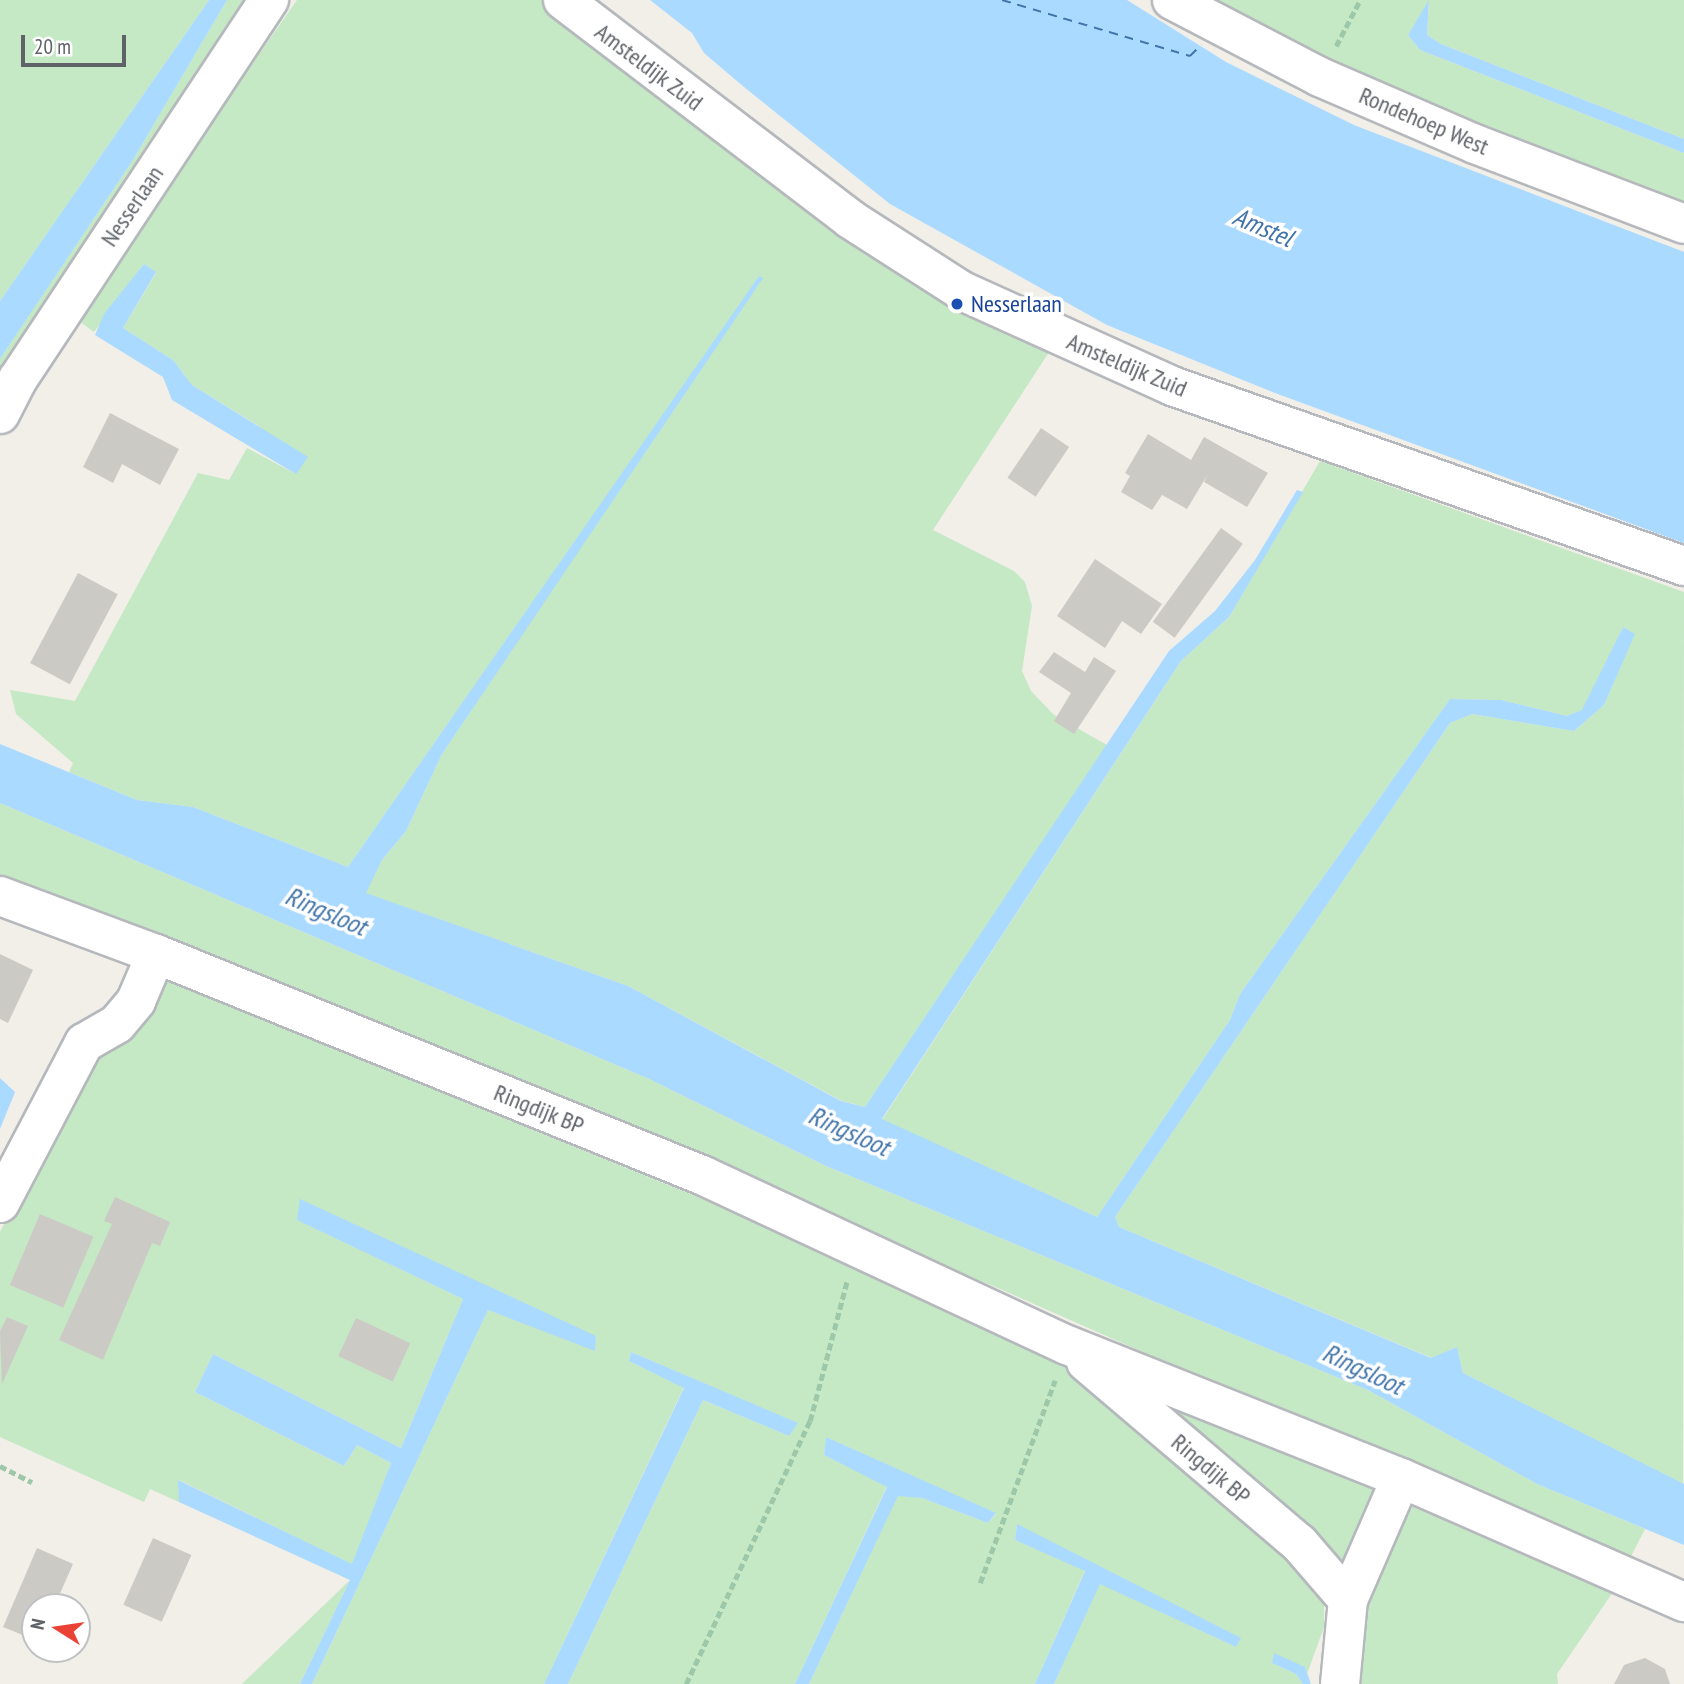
<!DOCTYPE html>
<style>
body{margin:0}
#map{position:relative;width:1684px;height:1684px;overflow:hidden;background:#f1efe8;font-family:"PT Sans Narrow",sans-serif}
div>[style]{position:absolute}
[style*='--x']{left:calc(var(--x)*1px);top:calc(var(--y)*1px);width:calc(var(--w)*1px);rotate:calc(var(--a)*1deg)}
.green>*{inset:0;background:#c5e8c5}
.water>*{inset:0;background:#aadaff}
.ferry>*{height:2px;margin-top:-1px;transform-origin:0;background:repeating-linear-gradient(90deg,#4174aa 0 9px,transparent 0 16px)}
.building>*{inset:0;background:#cccac5;transform-origin:0 0}
.path>*{height:4.5px;margin-top:-2.25px;transform-origin:0;background:repeating-linear-gradient(90deg,#9cc7a9 0 7px,transparent 0 10.5px)}
.roads{filter:drop-shadow(2px 0 #b5b8bc) drop-shadow(-2px 0 #b5b8bc) drop-shadow(0 2px #b5b8bc) drop-shadow(0 -2px #b5b8bc)}
.minor>*{height:38px;margin:-19px;padding:0 19px;transform-origin:19px;border-radius:19px;background:#fff}
.dots>*{width:19px;height:19px;translate:-50% -50%;box-sizing:border-box;border:4px solid #fff;border-radius:50%}
span{translate:-50% -50%;white-space:nowrap;text-align:center;line-height:1.15;-webkit-text-stroke:7px #fff;paint-order:stroke}
.street-label{font-size:24px;color:#5f6368}
.transit-label{font-size:24px;color:#164399}
.left{translate:0 -50%;text-align:left}
.water-label{font-size:26px;color:#4174aa;font-style:italic}
.north{position:absolute;left:21px;top:1593px;width:70px;height:70px;box-sizing:border-box;background:#fff;border:2px solid #bfc1c3;border-radius:50%;rotate:282deg;font-size:19px;font-weight:700;line-height:28px;text-align:center;color:#5f6368}
.north::after{content:'';display:block;margin:auto;width:24px;height:32px;background:#ea4335;clip-path:polygon(50% 0,100% 100%,50% 72%,0 100%)}
.scale{position:absolute;left:21px;top:35px;width:105px;height:32px;box-sizing:border-box;border:4px solid #5f6368;border-top:0;padding-left:9px;font-size:21px;line-height:24px;white-space:nowrap;color:#5f6368;-webkit-text-stroke:5px #fff;paint-order:stroke}
</style>
<div id="map">
<div class="green">
<div style="clip-path:polygon(0 0,209px 0,0 301px)"></div>
<div style="clip-path:polygon(227px 0,250px 0,0 382px,0 359px,133px 160px)"></div>
<div style="clip-path:polygon(297px 0,544px 0,1053px 346px,933px 530px,1014px 571px,1025px 582px,1032px 606px,1022px 671px,1031px 691px,1054px 715px,1107px 745px,865px 1107px,842px 1101px,628px 986px,365px 893px,382px 860px,406px 831px,442px 754px,760px 276px,348px 867px,193px 807px,137px 800px,69px 772px,73px 763px,16px 714px,10px 690px,75px 701px,198px 473px,229px 480px,247px 448px,296px 474px,259px 426px,192px 385px,173px 360px,123px 328px,156px 273px,144px 264px,94px 332px,75px 318px)"></div>
<div style="clip-path:polygon(1198px 0,1684px 0,1684px 139px,1441px 44px,1427px 35px,1429px 2px,1408px 35px,1420px 50px,1684px 153px,1684px 210px,1481px 134px)"></div>
<div style="clip-path:polygon(1320px 461px,1684px 592px,1683px 1485px,1463px 1373px,1457px 1347px,1432px 1358px,1119px 1227px,1115px 1217px,1450px 723px,1472px 714px,1574px 731px,1604px 705px,1634px 634px,1623px 627px,1583px 710px,1567px 716px,1501px 700px,1450px 699px,1240px 994px,1230px 1020px,1097px 1217px,882px 1120px,1181px 661px,1229px 617px)"></div>
<div style="clip-path:polygon(0 803px,647px 1078px,826px 1166px,1368px 1390px,1537px 1484px,1645px 1529px,1626px 1566px,998px 1288px,0 883px)"></div>
<div style="clip-path:polygon(162px 979px,1064px 1346px,1324px 1591px,1324px 1627px,1307px 1674px,1305px 1667px,1272px 1663px,1296px 1674px,1303px 1684px,1054px 1684px,1100px 1583px,1236px 1647px,1017px 1525px,1015px 1540px,1085px 1570px,1035px 1684px,809px 1684px,898px 1495px,922px 1498px,988px 1523px,996px 1514px,826px 1437px,824px 1455px,887px 1486px,795px 1684px,568px 1684px,703px 1400px,789px 1436px,797px 1423px,631px 1352px,629px 1361px,684px 1387px,544px 1684px,312px 1684px,488px 1310px,594px 1350px,596px 1337px,298px 1220px,463px 1299px,401px 1448px,213px 1354px,195px 1392px,344px 1466px,357px 1445px,391px 1463px,353px 1565px,179px 1480px,179px 1502px,150px 1489px,144px 1502px,0 1437px,0 1232px,65px 1095px)"></div>
<div style="clip-path:polygon(1128px 1375px,1383px 1491px,1350px 1575px)"></div>
<div style="clip-path:polygon(1411px 1506px,1613px 1592px,1557px 1674px,1558px 1684px,1352px 1684px,1366px 1613px,1386px 1555px)"></div>
<div style="clip-path:polygon(350px 1580px,300px 1684px,242px 1684px)"></div>
</div>
<div class="water">
<div style="clip-path:polygon(209px 0,227px 0,133px 160px,0 359px,0 301px)"></div>
<div style="clip-path:polygon(650px 0,1127px 0,1226px 62px,1354px 125px,1684px 252px,1684px 543px,1275px 393px,1107px 325px,890px 204px,744px 87px,704px 53px,692px 33px)"></div>
<div style="clip-path:polygon(1429px 0,1427px 35px,1441px 44px,1684px 139px,1684px 153px,1420px 50px,1408px 35px)"></div>
<div style="clip-path:polygon(144px 264px,156px 272px,123px 328px,173px 360px,192px 385px,308px 457px,296px 474px,172px 400px,163px 377px,95px 335px,104px 314px)"></div>
<div style="clip-path:polygon(759px 276px,763px 278px,442px 754px,406px 831px,382px 860px,366px 893px,628px 986px,841px 1101px,865px 1107px,1169px 651px,1215px 611px,1255px 560px,1297px 490px,1303px 492px,1229px 617px,1181px 661px,882px 1119px,1097px 1217px,1230px 1020px,1240px 994px,1450px 699px,1501px 700px,1567px 716px,1582px 710px,1623px 627px,1635px 634px,1604px 705px,1574px 731px,1472px 714px,1450px 723px,1115px 1217px,1119px 1227px,1431px 1358px,1457px 1347px,1463px 1373px,1684px 1484px,1684px 1545px,1537px 1484px,1368px 1390px,826px 1166px,647px 1078px,0 803px,0 744px,137px 800px,193px 807px,348px 867px)"></div>
<div style="clip-path:polygon(0 1078px,15px 1092px,0 1129px)"></div>
<div style="clip-path:polygon(300px 1199px,596px 1336px,595px 1351px,488px 1310px,312px 1684px,300px 1684px,350px 1580px,179px 1502px,178px 1480px,352px 1564px,391px 1463px,357px 1445px,344px 1466px,195px 1392px,213px 1354px,401px 1448px,463px 1299px,297px 1220px)"></div>
<div style="clip-path:polygon(631px 1352px,798px 1423px,789px 1436px,703px 1400px,568px 1684px,544px 1684px,684px 1388px,629px 1361px)"></div>
<div style="clip-path:polygon(826px 1437px,996px 1513px,988px 1523px,922px 1498px,898px 1496px,809px 1684px,795px 1684px,887px 1487px,824px 1455px)"></div>
<div style="clip-path:polygon(1017px 1524px,1241px 1638px,1236px 1647px,1100px 1584px,1054px 1684px,1035px 1684px,1085px 1571px,1015px 1540px)"></div>
<div style="clip-path:polygon(1274px 1653px,1305px 1667px,1311px 1684px,1303px 1684px,1296px 1674px,1272px 1663px)"></div>
</div>
<div class="ferry">
<div style="--x:1002;--y:0;--w:196;--a:16.6"></div>
<div style="--x:1190;--y:56;--w:16;--a:-45"></div>
</div>
<div class="building">
<div style="clip-path:polygon(110px 413px,179px 449px,160px 485px,122px 464px,113px 483px,83px 467px)"></div>
<div style="left:1041px;top:428px;width:34px;height:60px;rotate:34deg"></div>
<div style="clip-path:polygon(1148px 434px,1191px 460px,1204px 437px,1268px 473px,1247px 507px,1204px 482px,1208px 474px,1187px 509px,1162px 495px,1152px 510px,1121px 492px,1130px 476px,1125px 473px)"></div>
<div style="left:1221px;top:528px;width:27px;height:116px;rotate:36deg"></div>
<div style="clip-path:polygon(1095px 559px,1162px 604px,1141px 634px,1122px 621px,1105px 648px,1057px 616px)"></div>
<div style="left:78px;top:573px;width:45px;height:102px;rotate:28deg"></div>
<div style="clip-path:polygon(1054px 652px,1085px 672px,1094px 657px,1116px 671px,1074px 734px,1054px 721px,1071px 693px,1039px 672px)"></div>
<div style="clip-path:polygon(0 954px,33px 970px,8px 1023px,0 1019px)"></div>
<div style="clip-path:polygon(115px 1197px,170px 1222px,160px 1246px,152px 1243px,103px 1360px,59px 1340px,112px 1224px,104px 1221px)"></div>
<div style="left:40px;top:1214px;width:58px;height:77px;rotate:23deg"></div>
<div style="clip-path:polygon(7px 1317px,28px 1326px,2px 1384px,0 1331px)"></div>
<div style="left:356px;top:1318px;width:60px;height:42px;rotate:25deg"></div>
<div style="left:153px;top:1538px;width:42px;height:73px;rotate:24deg"></div>
<div style="clip-path:polygon(37px 1548px,73px 1564px,54px 1607px,35px 1607px,35px 1640px,3px 1627px)"></div>
<div style="clip-path:polygon(1645px 1658px,1665px 1669px,1670px 1684px,1614px 1684px,1624px 1665px)"></div>
</div>
<div class="path">
<div style="--x:1336;--y:46;--w:52;--a:-62.4"></div>
<div style="--x:0;--y:1466;--w:36;--a:27"></div>
<div style="--x:980;--y:1583;--w:216;--a:-69.7"></div>
<div style="--x:686;--y:1684;--w:291;--a:-64.8"></div>
<div style="--x:810;--y:1421;--w:145;--a:-75.2"></div>
</div>
<div class="roads">
<div class="minor">
<div style="--x:563;--y:0;--w:361;--a:37.3"></div>
<div style="--x:850;--y:219;--w:133;--a:32.7"></div>
<div style="--x:962;--y:291;--w:230;--a:24.3"></div>
<div style="--x:1172;--y:386;--w:543;--a:19.37"></div>
<div style="--x:1172;--y:0;--w:167;--a:27.5"></div>
<div style="--x:1320;--y:77;--w:169;--a:23.4"></div>
<div style="--x:1475;--y:144;--w:224;--a:20.9"></div>
<div style="--x:0;--y:414;--w:39;--a:-63"></div>
<div style="--x:18;--y:379;--w:455;--a:-56.5"></div>
<div style="--x:0;--y:896;--w:166;--a:20.4"></div>
<div style="--x:156;--y:954;--w:591;--a:22.05"></div>
<div style="--x:704;--y:1176;--w:400;--a:25"></div>
<div style="--x:1067;--y:1345;--w:360;--a:21.7"></div>
<div style="--x:1401;--y:1478;--w:309;--a:23.7"></div>
<div style="--x:0;--y:1203;--w:181;--a:-62.3"></div>
<div style="--x:84;--y:1043;--w:38;--a:-30"></div>
<div style="--x:117;--y:1024;--w:30;--a:-50"></div>
<div style="--x:136;--y:1001;--w:51;--a:-66.9"></div>
<div style="--x:1086;--y:1362;--w:280;--a:40.4"></div>
<div style="--x:1299;--y:1543;--w:75;--a:49.3"></div>
<div style="--x:1340;--y:1684;--w:84;--a:-84.6"></div>
<div style="--x:1348;--y:1600;--w:133;--a:-66.5"></div>
</div>
</div>
<div class="dots">
<div style="left:957px;top:304px;background:#1a4fb4"></div>
</div>
<div class="street-label">
<span style="left:649px;top:67px;rotate:37deg">Amsteldijk Zuid</span>
<span style="left:1424px;top:121px;rotate:23deg">Rondehoep West</span>
<span style="left:132px;top:206px;rotate:-56deg">Nesserlaan</span>
<span style="left:1127px;top:365px;rotate:23deg">Amsteldijk Zuid</span>
<span style="left:539px;top:1109px;rotate:22deg">Ringdijk BP</span>
<span style="left:1211px;top:1469px;rotate:40deg">Ringdijk BP</span>
</div>
<div class="transit-label">
<span class="left" style="left:971px;top:304px">Nesserlaan</span>
</div>
<div class="water-label">
<span style="left:1263px;top:227px;rotate:23deg">Amstel</span>
<span style="left:326px;top:911px;rotate:23deg">Ringsloot</span>
<span style="left:849px;top:1131px;rotate:24deg">Ringsloot</span>
<span style="left:1363px;top:1369px;rotate:25deg">Ringsloot</span>
</div>
<div class="north">N</div>
<div class="scale">20 m</div>
</div>
